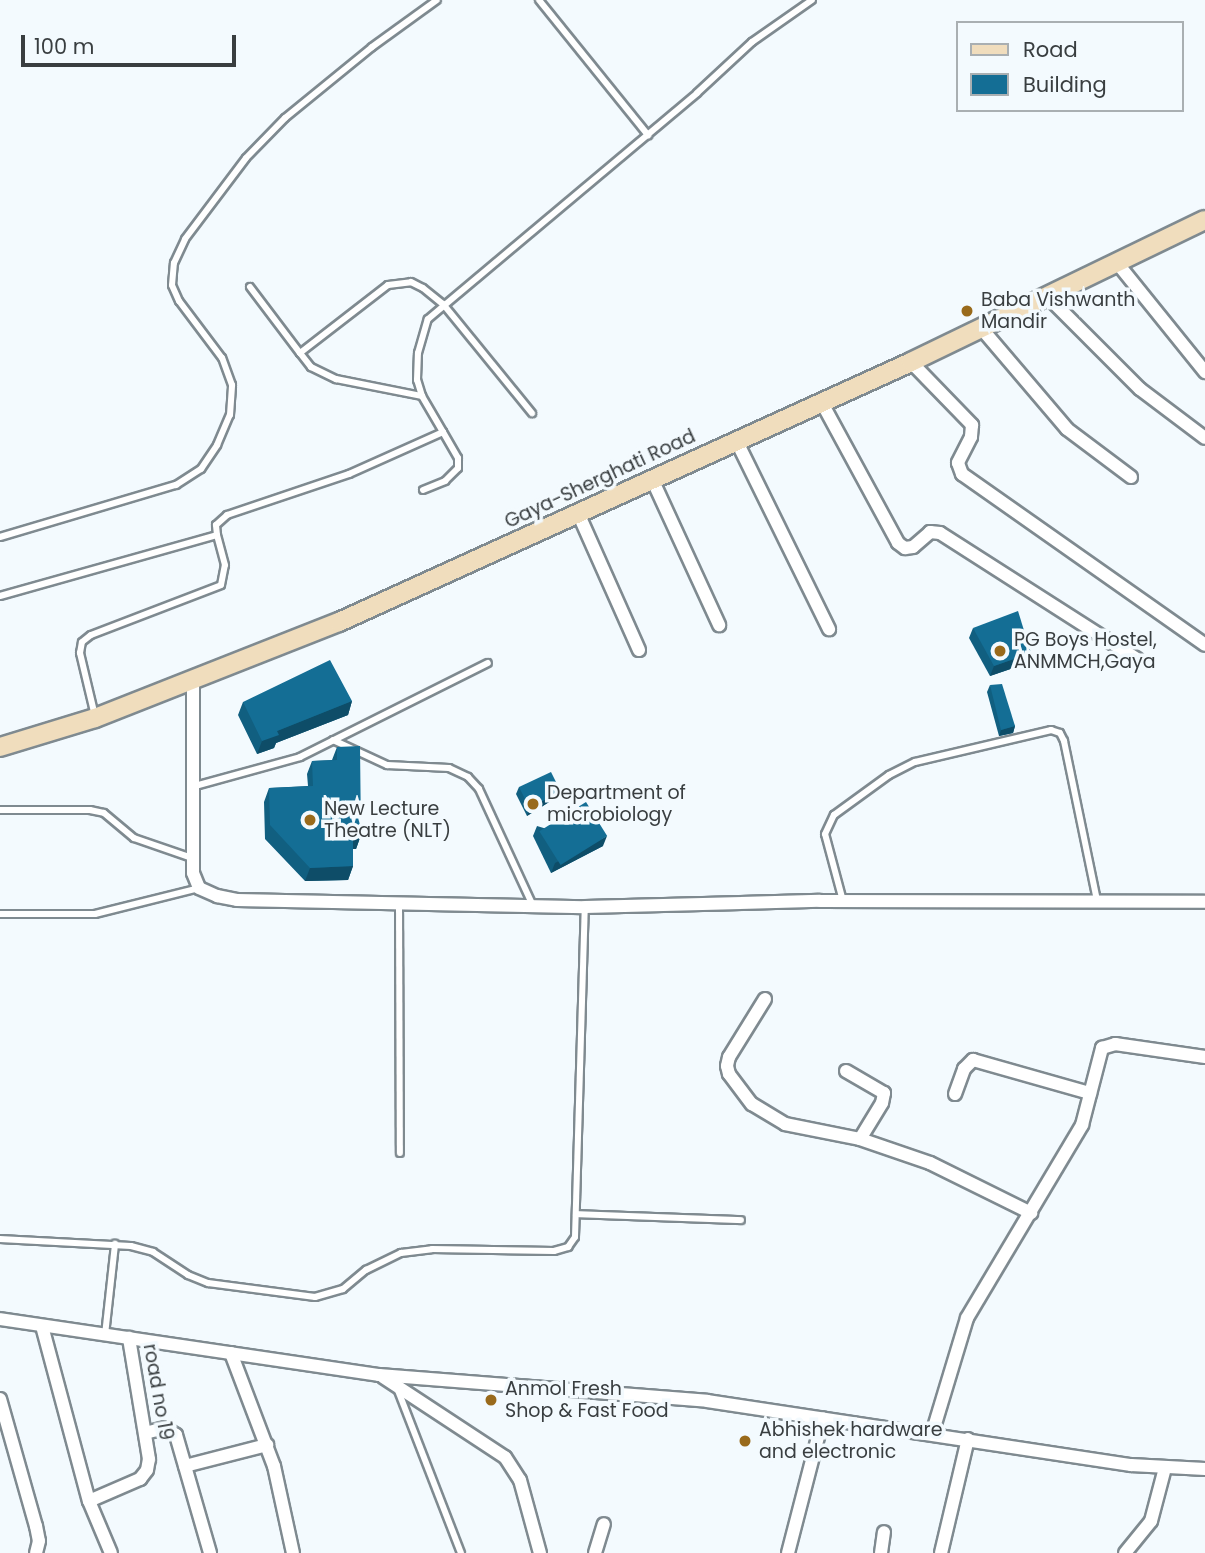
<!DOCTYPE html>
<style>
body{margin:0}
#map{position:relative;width:1205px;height:1553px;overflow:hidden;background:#f3fafe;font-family:Poppins,sans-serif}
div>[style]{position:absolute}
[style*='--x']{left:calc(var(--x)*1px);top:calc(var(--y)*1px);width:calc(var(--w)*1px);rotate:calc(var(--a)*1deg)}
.roads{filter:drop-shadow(2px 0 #7f8a90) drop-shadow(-2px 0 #7f8a90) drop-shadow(0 2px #7f8a90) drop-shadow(0 -2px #7f8a90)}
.service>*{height:6px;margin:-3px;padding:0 3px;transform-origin:3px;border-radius:3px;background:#fff}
.minor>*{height:12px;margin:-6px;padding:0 6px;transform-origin:6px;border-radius:6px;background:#fff}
.secondary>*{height:18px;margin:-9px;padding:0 9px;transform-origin:9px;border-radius:9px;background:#f0ddbd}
.wall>*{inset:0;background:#115f80}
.shaded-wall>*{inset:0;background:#0e4d68}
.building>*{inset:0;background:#146e95;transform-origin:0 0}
.dots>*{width:19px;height:19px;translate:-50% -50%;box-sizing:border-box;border:4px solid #f3fafe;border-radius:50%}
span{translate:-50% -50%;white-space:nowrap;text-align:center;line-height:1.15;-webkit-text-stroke:7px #f3fafe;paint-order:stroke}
.poi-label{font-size:19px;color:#393e40}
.left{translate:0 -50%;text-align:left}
.street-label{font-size:19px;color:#393e40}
.legend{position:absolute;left:956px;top:21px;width:228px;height:91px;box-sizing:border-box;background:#f3fafe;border:2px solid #a9afb2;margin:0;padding:9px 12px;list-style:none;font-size:21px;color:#393e40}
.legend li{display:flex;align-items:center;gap:14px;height:35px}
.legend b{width:35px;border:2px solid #a9afb2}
.scale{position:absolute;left:21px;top:35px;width:215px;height:32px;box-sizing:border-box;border:4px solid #393e40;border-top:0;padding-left:9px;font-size:21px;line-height:24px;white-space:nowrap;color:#393e40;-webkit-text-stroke:5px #f3fafe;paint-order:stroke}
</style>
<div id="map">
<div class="roads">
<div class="service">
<div style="--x:539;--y:0;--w:174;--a:51.1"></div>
<div style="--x:250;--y:287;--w:83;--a:52.9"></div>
<div style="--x:300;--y:353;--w:111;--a:-37.7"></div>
<div style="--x:388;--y:285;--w:23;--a:-7"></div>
<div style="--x:411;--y:282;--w:13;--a:27"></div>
<div style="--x:423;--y:288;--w:26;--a:39"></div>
<div style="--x:443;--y:304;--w:141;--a:50.8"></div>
<div style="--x:300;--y:353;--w:18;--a:52"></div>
<div style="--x:311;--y:367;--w:28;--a:26"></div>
<div style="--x:336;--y:379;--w:88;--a:11.2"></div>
<div style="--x:423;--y:490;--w:24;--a:-22"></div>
<div style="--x:445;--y:481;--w:18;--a:-45"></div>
<div style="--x:458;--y:468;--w:10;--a:-90"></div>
<div style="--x:458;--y:458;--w:30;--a:-120"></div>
<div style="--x:0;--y:537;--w:184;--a:-16.5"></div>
<div style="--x:176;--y:485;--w:30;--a:-33"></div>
<div style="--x:201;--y:469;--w:29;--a:-56"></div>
<div style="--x:217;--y:445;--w:33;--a:-67"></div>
<div style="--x:230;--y:415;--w:30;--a:-86"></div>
<div style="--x:232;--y:385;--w:29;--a:-110"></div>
<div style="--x:222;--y:358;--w:71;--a:-127"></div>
<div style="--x:179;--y:301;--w:17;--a:-114"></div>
<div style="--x:172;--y:285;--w:22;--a:-85"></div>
<div style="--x:174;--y:263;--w:26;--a:-65"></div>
<div style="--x:185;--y:239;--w:101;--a:-53"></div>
<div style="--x:246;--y:158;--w:56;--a:-45.7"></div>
<div style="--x:285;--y:118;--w:112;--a:-39.2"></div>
<div style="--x:372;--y:47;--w:80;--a:-35.9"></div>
<div style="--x:0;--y:596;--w:225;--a:-15.7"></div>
<div style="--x:217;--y:535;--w:10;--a:-96"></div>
<div style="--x:216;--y:525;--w:15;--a:-42"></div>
<div style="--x:227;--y:515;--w:129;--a:-18.6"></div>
<div style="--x:349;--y:474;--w:103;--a:-24.1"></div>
<div style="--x:443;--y:432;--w:42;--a:-120.3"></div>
<div style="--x:422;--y:396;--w:17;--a:-107"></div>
<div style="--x:417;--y:380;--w:27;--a:-88"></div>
<div style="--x:418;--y:353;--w:35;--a:-74"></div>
<div style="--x:428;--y:319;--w:351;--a:-40"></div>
<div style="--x:697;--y:93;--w:75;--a:-42.8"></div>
<div style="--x:752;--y:42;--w:73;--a:-35"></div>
<div style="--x:95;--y:716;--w:65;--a:-103.4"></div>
<div style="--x:80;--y:653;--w:11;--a:-80"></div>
<div style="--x:82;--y:642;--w:11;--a:-38"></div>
<div style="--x:91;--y:635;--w:139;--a:-21"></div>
<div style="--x:221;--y:585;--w:20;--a:-79"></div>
<div style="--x:225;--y:565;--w:31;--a:-105"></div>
<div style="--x:333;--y:740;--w:60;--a:24.8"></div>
<div style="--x:387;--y:765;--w:62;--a:2.8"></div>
<div style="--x:449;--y:768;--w:21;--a:25"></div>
<div style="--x:468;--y:777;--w:16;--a:47"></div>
<div style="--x:479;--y:789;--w:129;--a:65.2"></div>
<div style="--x:195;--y:786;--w:109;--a:-15.4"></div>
<div style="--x:300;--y:757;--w:210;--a:-26.6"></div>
<div style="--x:0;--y:810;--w:90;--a:0"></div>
<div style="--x:90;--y:810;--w:14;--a:12"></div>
<div style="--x:104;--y:813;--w:39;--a:40"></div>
<div style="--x:134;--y:838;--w:61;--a:19"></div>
<div style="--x:843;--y:901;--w:69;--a:-105"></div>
<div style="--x:825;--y:834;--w:21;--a:-65"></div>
<div style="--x:834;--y:815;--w:68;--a:-36"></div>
<div style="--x:889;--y:775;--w:29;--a:-27"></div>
<div style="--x:915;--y:762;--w:140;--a:-13.2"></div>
<div style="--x:1051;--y:730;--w:9;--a:18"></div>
<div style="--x:1060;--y:733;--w:9;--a:63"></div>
<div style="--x:1064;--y:741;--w:163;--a:78.3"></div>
<div style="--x:399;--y:903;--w:250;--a:89.8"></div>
<div style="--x:0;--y:914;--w:95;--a:0"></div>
<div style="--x:95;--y:914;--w:107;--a:-14"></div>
<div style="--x:576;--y:1214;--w:165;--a:2.1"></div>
<div style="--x:0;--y:1239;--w:131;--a:3.1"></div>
<div style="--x:131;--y:1246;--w:23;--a:15"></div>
<div style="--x:153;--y:1252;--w:42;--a:33.3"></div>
<div style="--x:188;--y:1275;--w:22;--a:22"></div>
<div style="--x:208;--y:1283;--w:108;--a:7.5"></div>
<div style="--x:315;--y:1297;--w:29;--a:-16"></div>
<div style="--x:343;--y:1289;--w:30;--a:-40"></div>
<div style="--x:366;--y:1270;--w:39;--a:-26"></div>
<div style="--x:401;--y:1253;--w:31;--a:-7"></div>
<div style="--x:432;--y:1249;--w:122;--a:0.9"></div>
<div style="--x:554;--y:1251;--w:15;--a:-16"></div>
<div style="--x:568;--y:1247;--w:12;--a:-55"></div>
<div style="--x:575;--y:1237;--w:330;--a:-88.3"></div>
<div style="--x:105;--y:1335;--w:92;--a:-83.7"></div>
<div style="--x:397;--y:1388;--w:177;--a:68.8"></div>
</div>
<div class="minor">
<div style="--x:1118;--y:264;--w:139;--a:51.1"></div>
<div style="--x:1048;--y:297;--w:130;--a:45"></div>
<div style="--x:1140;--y:389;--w:81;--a:37"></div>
<div style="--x:982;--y:329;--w:131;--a:49.6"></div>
<div style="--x:1067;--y:429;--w:80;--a:36.9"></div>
<div style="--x:911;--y:362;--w:88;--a:45.9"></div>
<div style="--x:972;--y:425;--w:12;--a:95"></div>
<div style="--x:971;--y:437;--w:29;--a:117"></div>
<div style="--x:958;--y:463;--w:12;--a:70"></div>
<div style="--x:962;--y:474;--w:297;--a:35.1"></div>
<div style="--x:822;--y:403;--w:159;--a:61.5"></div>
<div style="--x:898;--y:543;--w:9;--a:36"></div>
<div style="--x:905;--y:548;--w:8;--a:-7"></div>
<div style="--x:913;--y:547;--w:23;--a:-41"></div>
<div style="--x:930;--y:532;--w:10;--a:6"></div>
<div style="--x:940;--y:533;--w:234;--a:32.6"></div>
<div style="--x:736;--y:440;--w:211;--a:63.8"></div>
<div style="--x:652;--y:479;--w:161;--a:65.3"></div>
<div style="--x:578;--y:513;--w:150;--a:66"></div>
<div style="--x:193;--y:682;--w:191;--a:90"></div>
<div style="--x:193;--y:873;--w:16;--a:68"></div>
<div style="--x:199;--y:888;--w:20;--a:24"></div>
<div style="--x:217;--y:896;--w:20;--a:11"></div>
<div style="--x:237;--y:900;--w:348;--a:1.2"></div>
<div style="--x:585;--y:907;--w:235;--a:-1.5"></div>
<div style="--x:820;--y:901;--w:385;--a:0.1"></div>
<div style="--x:765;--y:999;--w:68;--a:121.8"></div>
<div style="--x:729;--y:1057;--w:9;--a:103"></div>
<div style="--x:727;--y:1066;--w:8;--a:76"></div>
<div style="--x:729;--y:1074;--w:38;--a:53"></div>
<div style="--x:752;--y:1104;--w:39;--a:31"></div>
<div style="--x:785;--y:1124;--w:76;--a:11.3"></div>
<div style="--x:860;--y:1139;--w:74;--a:18.9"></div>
<div style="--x:930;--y:1163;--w:113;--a:26.3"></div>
<div style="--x:846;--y:1071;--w:44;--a:30.1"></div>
<div style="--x:884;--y:1093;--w:10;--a:101"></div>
<div style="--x:882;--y:1103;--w:42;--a:121.4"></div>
<div style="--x:955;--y:1094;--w:27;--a:-70"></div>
<div style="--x:964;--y:1069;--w:13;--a:-45"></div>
<div style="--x:973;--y:1060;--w:122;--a:15.8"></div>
<div style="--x:0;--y:1319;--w:383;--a:8.4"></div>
<div style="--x:379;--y:1375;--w:329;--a:4.5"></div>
<div style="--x:707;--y:1401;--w:429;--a:8.6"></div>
<div style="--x:1131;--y:1465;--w:74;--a:3.1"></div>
<div style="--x:42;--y:1326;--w:181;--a:75"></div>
<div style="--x:89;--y:1501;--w:56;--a:67.1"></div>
<div style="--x:231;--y:1353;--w:121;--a:69.2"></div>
<div style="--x:274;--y:1466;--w:89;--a:77.7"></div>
<div style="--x:383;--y:1377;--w:146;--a:33.3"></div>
<div style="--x:505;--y:1457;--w:27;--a:57"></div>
<div style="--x:520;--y:1480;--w:76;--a:74.7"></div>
<div style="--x:0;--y:1399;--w:132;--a:74.2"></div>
<div style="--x:36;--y:1526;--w:15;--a:79"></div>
<div style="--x:39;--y:1541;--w:12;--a:104"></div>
<div style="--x:145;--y:1433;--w:21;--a:-14"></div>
<div style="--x:165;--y:1428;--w:13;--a:32"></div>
<div style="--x:176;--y:1435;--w:123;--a:73.9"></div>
<div style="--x:932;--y:1434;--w:121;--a:-73.2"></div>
<div style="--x:967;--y:1318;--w:225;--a:-59.2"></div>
<div style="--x:1082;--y:1125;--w:80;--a:-75.4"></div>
<div style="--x:1102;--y:1048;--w:14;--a:-17"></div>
<div style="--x:1115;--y:1044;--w:91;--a:8.2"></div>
<div style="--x:185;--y:1466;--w:85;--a:-14.4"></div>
<div style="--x:89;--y:1501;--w:56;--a:-23.3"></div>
<div style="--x:140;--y:1479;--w:11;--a:-52"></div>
<div style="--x:147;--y:1470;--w:11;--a:-80"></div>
<div style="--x:149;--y:1459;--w:123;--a:-99.4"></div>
<div style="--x:595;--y:1553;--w:30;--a:-73"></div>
<div style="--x:788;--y:1553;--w:139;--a:-75.5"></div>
<div style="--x:881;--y:1553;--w:21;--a:-82"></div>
<div style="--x:941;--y:1553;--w:117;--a:-76.7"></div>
<div style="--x:1125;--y:1553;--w:41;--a:-50.9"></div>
<div style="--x:1151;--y:1521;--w:55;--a:-75.2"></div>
</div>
<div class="secondary">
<div style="--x:0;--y:747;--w:99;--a:-17"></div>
<div style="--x:95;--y:718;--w:262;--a:-21.5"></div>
<div style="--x:339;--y:622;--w:628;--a:-24.44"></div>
<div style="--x:911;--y:362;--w:326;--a:-25.8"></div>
</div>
</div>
<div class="wall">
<div style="clip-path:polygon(973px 628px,1028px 663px,990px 676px,969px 638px)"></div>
<div style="clip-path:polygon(990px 685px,1015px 726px,1013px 733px,999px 736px,987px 692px)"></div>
<div style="clip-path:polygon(352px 701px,348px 715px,276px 743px,274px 748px,257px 754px,238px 715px,243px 702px)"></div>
<div style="clip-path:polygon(337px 747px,361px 835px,356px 849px,353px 849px,353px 866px,348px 880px,305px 881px,265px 839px,264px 802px,269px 788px,308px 786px,307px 774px,312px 761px,332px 760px)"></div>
<div style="clip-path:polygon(519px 787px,560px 790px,557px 797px,527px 816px,516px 794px)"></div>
<div style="clip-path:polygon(537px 826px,603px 846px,551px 873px,533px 836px)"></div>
</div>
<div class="shaded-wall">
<div style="clip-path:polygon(1031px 653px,1028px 663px,990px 676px,994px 666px)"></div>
<div style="clip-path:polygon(352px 701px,348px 715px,276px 743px,274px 748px,257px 754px,262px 741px,277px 731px)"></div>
<div style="clip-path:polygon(1015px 726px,1013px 733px,999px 736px,1001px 730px)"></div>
<div style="clip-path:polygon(560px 790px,557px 797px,527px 816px,530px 809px)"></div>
<div style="clip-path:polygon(361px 835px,356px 849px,348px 849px,353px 836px)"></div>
<div style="clip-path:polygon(607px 836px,603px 846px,551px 873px,555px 863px)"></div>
<div style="clip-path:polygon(353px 866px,348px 880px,305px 881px,310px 868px)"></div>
</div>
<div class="building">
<div style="clip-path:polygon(1018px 611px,1031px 653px,994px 666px,973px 628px)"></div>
<div style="clip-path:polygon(330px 660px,352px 701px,277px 731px,279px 735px,262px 741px,243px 702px)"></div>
<div style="clip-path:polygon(1002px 684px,1015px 726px,1001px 730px,990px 685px)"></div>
<div style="clip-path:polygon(360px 746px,361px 835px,353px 836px,353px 866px,310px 868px,270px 825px,269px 788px,313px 786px,312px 761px,337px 760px,337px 747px)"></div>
<div style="clip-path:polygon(551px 772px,560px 790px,530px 809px,519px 787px)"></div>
<div style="left:586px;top:802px;width:40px;height:55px;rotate:58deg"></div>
</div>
<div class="dots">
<div style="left:967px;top:311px;background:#996a1b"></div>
<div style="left:1000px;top:651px;background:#996a1b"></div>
<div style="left:533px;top:804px;background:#996a1b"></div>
<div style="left:310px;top:820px;background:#996a1b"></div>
<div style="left:491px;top:1400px;background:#996a1b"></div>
<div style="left:745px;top:1441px;background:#996a1b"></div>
</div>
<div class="poi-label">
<span class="left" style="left:981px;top:311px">Baba Vishwanth<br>Mandir</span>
<span class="left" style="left:1014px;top:651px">PG Boys Hostel,<br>ANMMCH,Gaya</span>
<span class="left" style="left:547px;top:804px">Department of<br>microbiology</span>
<span class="left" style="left:324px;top:820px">New Lecture<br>Theatre (NLT)</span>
<span class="left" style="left:505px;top:1400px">Anmol Fresh<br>Shop &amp; Fast Food</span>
<span class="left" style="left:759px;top:1441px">Abhishek hardware<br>and electronic</span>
</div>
<div class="street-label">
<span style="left:600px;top:479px;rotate:-25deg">Gaya-Sherghati Road</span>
<span style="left:158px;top:1392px;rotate:80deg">road no 19</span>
</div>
<ul class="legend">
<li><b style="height:9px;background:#f0ddbd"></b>Road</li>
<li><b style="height:19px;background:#146e95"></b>Building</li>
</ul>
<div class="scale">100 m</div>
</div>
